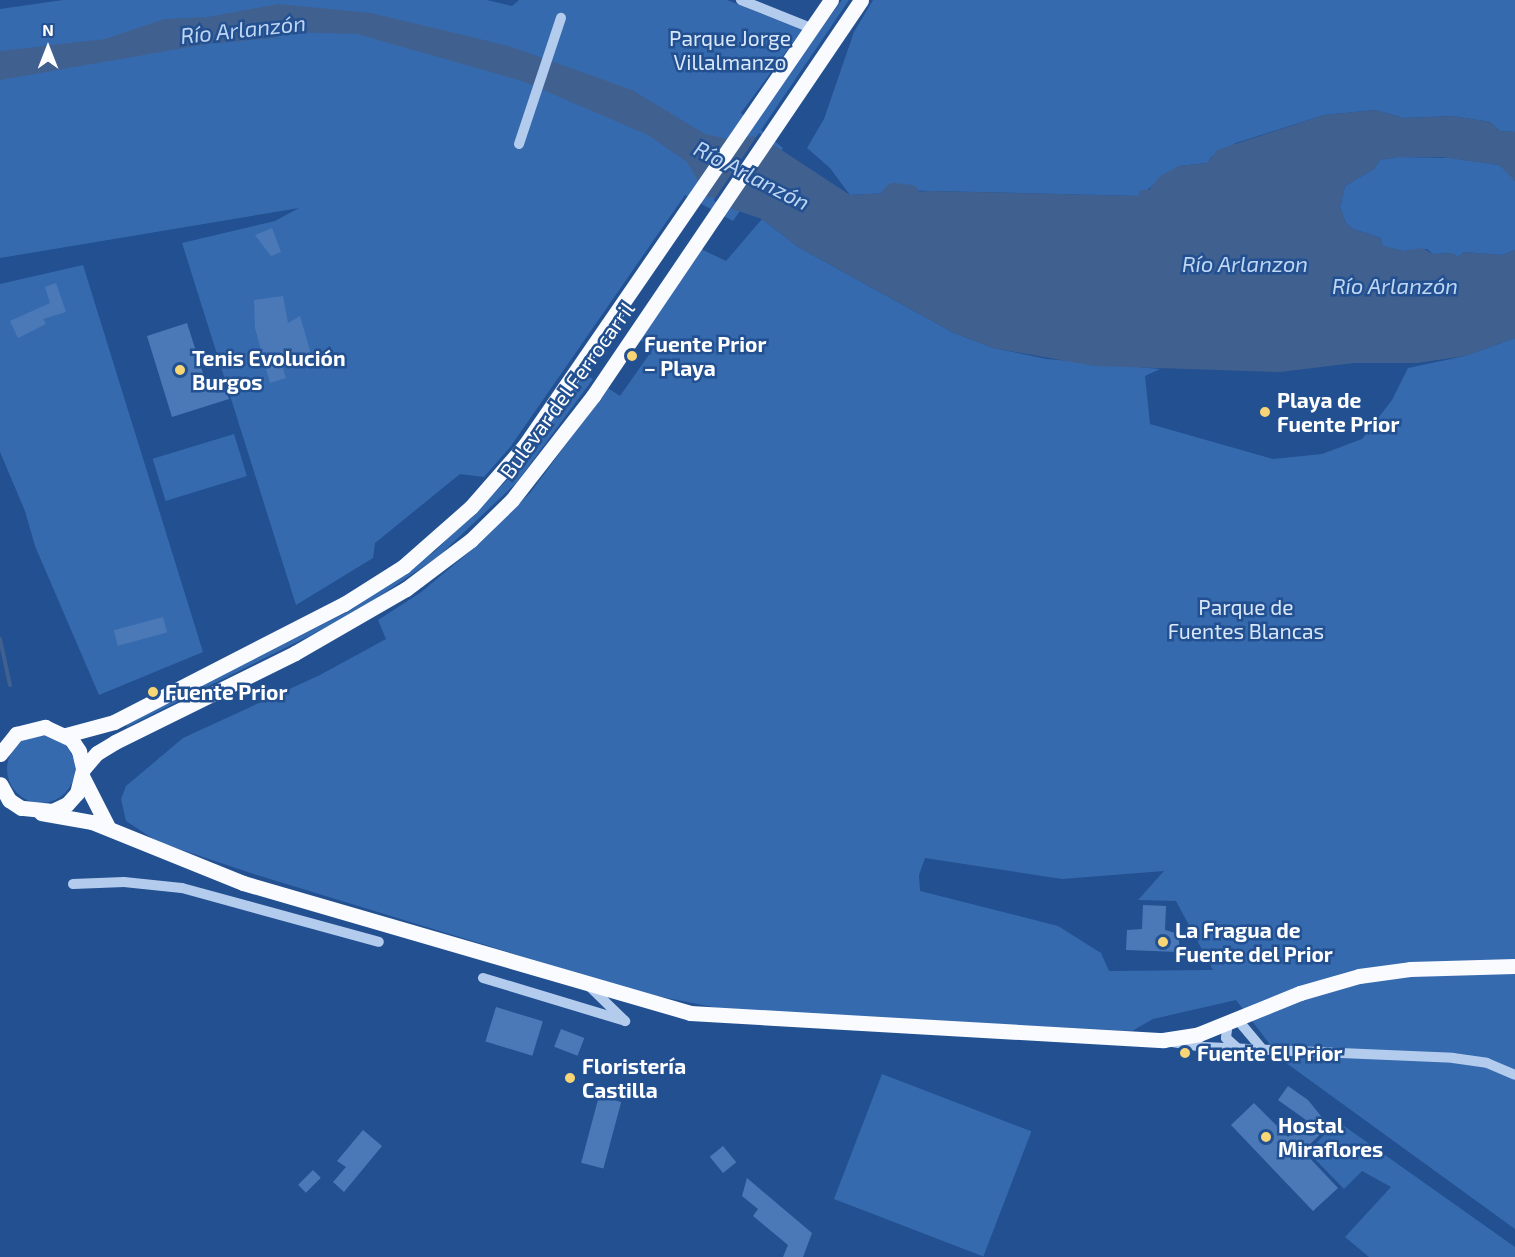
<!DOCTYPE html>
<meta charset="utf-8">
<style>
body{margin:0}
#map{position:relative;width:1515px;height:1257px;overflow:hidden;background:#225091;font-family:"Exo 2",sans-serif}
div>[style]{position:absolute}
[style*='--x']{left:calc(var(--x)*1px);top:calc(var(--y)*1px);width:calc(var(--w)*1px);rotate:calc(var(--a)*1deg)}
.green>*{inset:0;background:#366aae;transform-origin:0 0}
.round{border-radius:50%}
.water>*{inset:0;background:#40618f}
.pier>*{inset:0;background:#225091;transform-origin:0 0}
.stream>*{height:4px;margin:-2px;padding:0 2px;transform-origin:2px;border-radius:2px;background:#40618f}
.canal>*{height:15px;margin:-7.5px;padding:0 7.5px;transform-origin:7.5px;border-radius:7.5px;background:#40618f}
.building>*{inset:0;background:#4b79b8;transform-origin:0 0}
.minor>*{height:10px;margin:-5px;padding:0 5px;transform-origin:5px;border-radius:5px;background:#b3cced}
.major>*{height:15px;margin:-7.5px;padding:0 7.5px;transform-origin:7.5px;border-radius:7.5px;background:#f9fbff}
.dots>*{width:16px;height:16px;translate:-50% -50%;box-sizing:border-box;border:3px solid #225091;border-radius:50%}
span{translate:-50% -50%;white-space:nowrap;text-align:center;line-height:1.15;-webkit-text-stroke:5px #225091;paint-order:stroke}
.park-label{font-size:21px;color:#d8e7f9}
.poi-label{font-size:21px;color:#fff;font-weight:700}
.left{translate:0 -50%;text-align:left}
.street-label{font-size:21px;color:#fff}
.water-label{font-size:22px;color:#bfd6f3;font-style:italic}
.north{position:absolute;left:18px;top:18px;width:60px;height:60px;-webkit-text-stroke:4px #225091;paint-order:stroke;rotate:0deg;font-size:16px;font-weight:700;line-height:24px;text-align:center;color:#fff}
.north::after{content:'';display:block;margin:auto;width:21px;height:27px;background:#fff;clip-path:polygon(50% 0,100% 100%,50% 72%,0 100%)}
</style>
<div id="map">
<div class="green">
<div style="clip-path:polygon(63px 0,487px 0,512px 6px,519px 0,727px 0,802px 30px,741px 113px,753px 123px,842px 0,849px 0,761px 130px,783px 148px,733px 221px,685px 195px,511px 446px,484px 477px,460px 474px,375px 543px,373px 558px,296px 605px,182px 243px,275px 221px,299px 208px,0 258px,0 9px)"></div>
<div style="clip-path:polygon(873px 0,1515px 0,1515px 132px,1500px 131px,1490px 122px,1453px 116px,1404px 118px,1375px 110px,1324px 115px,1236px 143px,1212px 156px,1207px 163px,1179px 166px,1139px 196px,893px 190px,889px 193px,850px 195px,830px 168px,807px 148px,824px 119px,854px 32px)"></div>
<div style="clip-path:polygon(1398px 157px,1451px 158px,1499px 165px,1506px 170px,1515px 181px,1515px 250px,1502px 255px,1464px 252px,1458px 257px,1452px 253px,1433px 254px,1427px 249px,1403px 251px,1383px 246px,1381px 238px,1353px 229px,1346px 223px,1340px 207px,1345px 186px,1374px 169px,1380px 160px)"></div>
<div style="clip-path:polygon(evenodd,762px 219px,798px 247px,954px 333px,993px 348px,1047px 359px,1160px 369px,1145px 376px,1150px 424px,1273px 459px,1322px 454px,1362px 439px,1392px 400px,1408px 368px,1465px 356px,1515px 338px,1515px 1229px,1282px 1060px,1236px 1000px,1153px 1019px,1132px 1031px,728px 1010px,642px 993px,257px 875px,158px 842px,126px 821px,121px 799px,126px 786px,183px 738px,320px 675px,386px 639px,378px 620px,420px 593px,479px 544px,530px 493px,608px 388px,620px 396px,653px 349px,639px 339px,701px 249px,726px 261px,762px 219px,925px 858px,1062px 879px,1164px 871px,1138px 900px,1176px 901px,1213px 970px,1109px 971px,1101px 953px,1058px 926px,920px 891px,919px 875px,925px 858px)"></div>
<div style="clip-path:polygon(83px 265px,203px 652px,99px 695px,35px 546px,25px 511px,0 452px,0 284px)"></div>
<div style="clip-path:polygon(585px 374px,593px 379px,517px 482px,439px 556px,353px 614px,127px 727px,125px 724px,351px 610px,435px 551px,511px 476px)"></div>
<div style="left:234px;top:434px;width:44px;height:85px;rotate:73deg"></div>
<div class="round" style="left:7px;top:735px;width:68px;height:68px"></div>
<div style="left:882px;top:1074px;width:160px;height:134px;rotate:21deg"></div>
<div style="clip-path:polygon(1337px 1121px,1515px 1247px,1515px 1257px,1369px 1257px,1345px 1237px,1391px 1187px,1362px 1171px,1344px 1189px,1308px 1152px)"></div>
</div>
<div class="water">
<div style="clip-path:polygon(278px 4px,371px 13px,509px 46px,632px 90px,705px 134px,728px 139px,760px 136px,850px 195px,930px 191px,1138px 196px,1140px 190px,1149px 190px,1160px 176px,1179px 166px,1207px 163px,1217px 150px,1324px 115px,1375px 110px,1404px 118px,1453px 116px,1490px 122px,1500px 131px,1515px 132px,1515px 181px,1499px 165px,1441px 157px,1398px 157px,1380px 160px,1374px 169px,1345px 186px,1340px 207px,1346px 223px,1353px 229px,1381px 238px,1383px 246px,1403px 251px,1422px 248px,1433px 254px,1452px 253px,1458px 257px,1464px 252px,1502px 255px,1515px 250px,1515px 338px,1465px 356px,1417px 363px,1354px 363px,1280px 372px,1094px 366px,993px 348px,954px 333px,798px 247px,762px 219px,732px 209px,718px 198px,707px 197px,687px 162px,648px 135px,522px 81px,357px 34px,283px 32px,275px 38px,207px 44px,0 80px,0 51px,105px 39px,164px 19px,208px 17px)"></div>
</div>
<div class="pier">
<div style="left:759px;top:133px;width:18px;height:81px;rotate:34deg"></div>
</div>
<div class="stream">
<div style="--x:0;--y:639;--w:47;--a:77.7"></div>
</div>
<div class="canal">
<div style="--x:889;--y:193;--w:5;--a:-37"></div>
<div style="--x:893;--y:190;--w:18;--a:6"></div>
</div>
<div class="building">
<div style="clip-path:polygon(272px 228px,281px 252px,271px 256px,255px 235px)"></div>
<div style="clip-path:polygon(56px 283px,66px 312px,43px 319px,46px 324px,18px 338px,10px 321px,50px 303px,45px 287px)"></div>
<div style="clip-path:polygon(283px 296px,288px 323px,300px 316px,311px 354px,280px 359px,286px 378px,270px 383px,255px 328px,254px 300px)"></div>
<div style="clip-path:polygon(187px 323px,207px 386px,223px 381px,229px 399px,172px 417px,147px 336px)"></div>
<div style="left:163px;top:617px;width:16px;height:51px;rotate:75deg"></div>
<div style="clip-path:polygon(1143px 905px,1166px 906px,1165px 930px,1179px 934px,1179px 952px,1126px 950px,1127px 930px,1142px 929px)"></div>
<div style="left:496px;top:1007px;width:49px;height:36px;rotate:17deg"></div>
<div style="left:561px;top:1029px;width:25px;height:19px;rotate:21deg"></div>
<div style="clip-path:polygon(1288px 1086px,1308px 1100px,1329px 1126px,1303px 1151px,1338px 1188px,1313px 1211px,1231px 1125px,1254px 1103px,1288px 1137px,1306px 1120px,1278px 1100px)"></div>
<div style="left:599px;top:1096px;width:23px;height:69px;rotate:15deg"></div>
<div style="clip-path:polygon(363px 1130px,382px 1146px,344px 1192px,333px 1182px,346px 1167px,337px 1161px)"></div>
<div style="left:723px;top:1146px;width:21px;height:17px;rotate:51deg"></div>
<div style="left:313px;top:1170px;width:11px;height:21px;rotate:45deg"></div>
<div style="clip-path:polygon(747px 1178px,812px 1233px,803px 1257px,783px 1257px,788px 1245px,753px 1216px,758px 1209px,742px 1196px)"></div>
</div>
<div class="minor">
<div style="--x:741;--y:0;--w:75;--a:21.8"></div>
<div style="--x:519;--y:144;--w:133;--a:-71.6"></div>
<div style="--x:73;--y:884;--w:51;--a:-2.2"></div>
<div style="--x:124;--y:882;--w:58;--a:5.9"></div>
<div style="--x:182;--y:888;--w:204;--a:15.3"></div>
<div style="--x:483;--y:978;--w:148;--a:16.8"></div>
<div style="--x:588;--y:985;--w:52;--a:44.2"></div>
<div style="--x:1237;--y:1019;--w:38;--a:50"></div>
<div style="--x:1228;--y:1023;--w:15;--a:98"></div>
<div style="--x:1226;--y:1038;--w:15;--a:42"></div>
<div style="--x:1166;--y:1041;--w:38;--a:9"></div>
<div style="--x:1204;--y:1047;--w:249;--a:2.5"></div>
<div style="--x:1453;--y:1058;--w:34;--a:8"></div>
<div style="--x:1487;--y:1063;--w:30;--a:23"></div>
</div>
<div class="major">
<div style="--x:66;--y:735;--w:50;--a:-15.2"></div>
<div style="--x:114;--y:722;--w:259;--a:-27.2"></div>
<div style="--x:344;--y:604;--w:71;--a:-32.3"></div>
<div style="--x:404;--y:566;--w:89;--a:-41.4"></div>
<div style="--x:471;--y:507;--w:82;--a:-48.9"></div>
<div style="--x:525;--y:445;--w:540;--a:-55.49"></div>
<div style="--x:0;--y:754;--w:26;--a:-51"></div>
<div style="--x:16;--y:734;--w:30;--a:-14"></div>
<div style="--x:45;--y:727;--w:29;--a:25"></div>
<div style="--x:71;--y:739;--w:14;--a:56"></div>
<div style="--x:79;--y:751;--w:18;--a:77"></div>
<div style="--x:83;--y:769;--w:25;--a:104"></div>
<div style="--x:77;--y:793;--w:15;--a:132"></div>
<div style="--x:67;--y:804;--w:17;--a:155"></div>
<div style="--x:52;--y:811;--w:31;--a:-174"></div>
<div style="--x:21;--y:808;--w:14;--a:-146"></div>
<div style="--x:9;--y:800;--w:18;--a:-119"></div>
<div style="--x:83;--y:769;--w:21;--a:-49"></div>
<div style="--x:97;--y:753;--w:21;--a:-31"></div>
<div style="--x:115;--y:742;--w:201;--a:-26.3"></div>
<div style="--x:295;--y:653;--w:128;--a:-30"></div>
<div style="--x:406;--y:589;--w:81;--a:-37"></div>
<div style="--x:471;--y:540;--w:57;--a:-44.3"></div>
<div style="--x:512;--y:500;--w:132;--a:-52.1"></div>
<div style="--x:593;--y:396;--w:478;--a:-55.9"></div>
<div style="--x:83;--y:778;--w:55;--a:63"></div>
<div style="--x:41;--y:813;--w:52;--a:10"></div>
<div style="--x:92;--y:822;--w:163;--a:22"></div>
<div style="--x:243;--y:883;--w:466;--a:16.2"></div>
<div style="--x:690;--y:1013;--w:474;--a:3.3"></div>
<div style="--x:1163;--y:1040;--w:36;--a:-9"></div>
<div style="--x:1199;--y:1034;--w:109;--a:-22.1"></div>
<div style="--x:1300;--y:993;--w:61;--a:-16.1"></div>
<div style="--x:1359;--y:976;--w:51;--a:-7.8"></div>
<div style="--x:1410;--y:969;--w:105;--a:-1.6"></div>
</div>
<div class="dots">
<div style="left:632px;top:356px;background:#f8d575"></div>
<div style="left:180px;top:370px;background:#f8d575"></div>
<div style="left:1265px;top:412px;background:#f8d575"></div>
<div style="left:153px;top:692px;background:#f8d575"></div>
<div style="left:1163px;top:942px;background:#f8d575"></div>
<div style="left:1185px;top:1053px;background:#f8d575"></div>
<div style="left:570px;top:1078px;background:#f8d575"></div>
<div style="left:1266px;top:1137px;background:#f8d575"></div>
</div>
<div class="park-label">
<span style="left:730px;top:50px">Parque Jorge<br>Villalmanzo</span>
<span style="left:1246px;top:619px">Parque de<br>Fuentes Blancas</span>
</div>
<div class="poi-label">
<span class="left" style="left:644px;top:356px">Fuente Prior<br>– Playa</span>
<span class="left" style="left:192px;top:370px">Tenis Evolución<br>Burgos</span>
<span class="left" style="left:1277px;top:412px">Playa de<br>Fuente Prior</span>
<span class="left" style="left:165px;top:692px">Fuente Prior</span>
<span class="left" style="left:1175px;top:942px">La Fragua de<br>Fuente del Prior</span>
<span class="left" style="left:1197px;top:1053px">Fuente El Prior</span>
<span class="left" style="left:582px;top:1078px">Floristería<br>Castilla</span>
<span class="left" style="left:1278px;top:1137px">Hostal<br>Miraflores</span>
</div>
<div class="street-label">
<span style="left:567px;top:390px;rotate:-54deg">Bulevar del Ferrocarril</span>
</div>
<div class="water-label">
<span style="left:243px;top:29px;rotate:-6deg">Río Arlanzón</span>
<span style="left:752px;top:175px;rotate:27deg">Río Arlanzón</span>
<span style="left:1245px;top:264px">Río Arlanzon</span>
<span style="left:1395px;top:286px">Río Arlanzón</span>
</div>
<div class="north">N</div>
</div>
